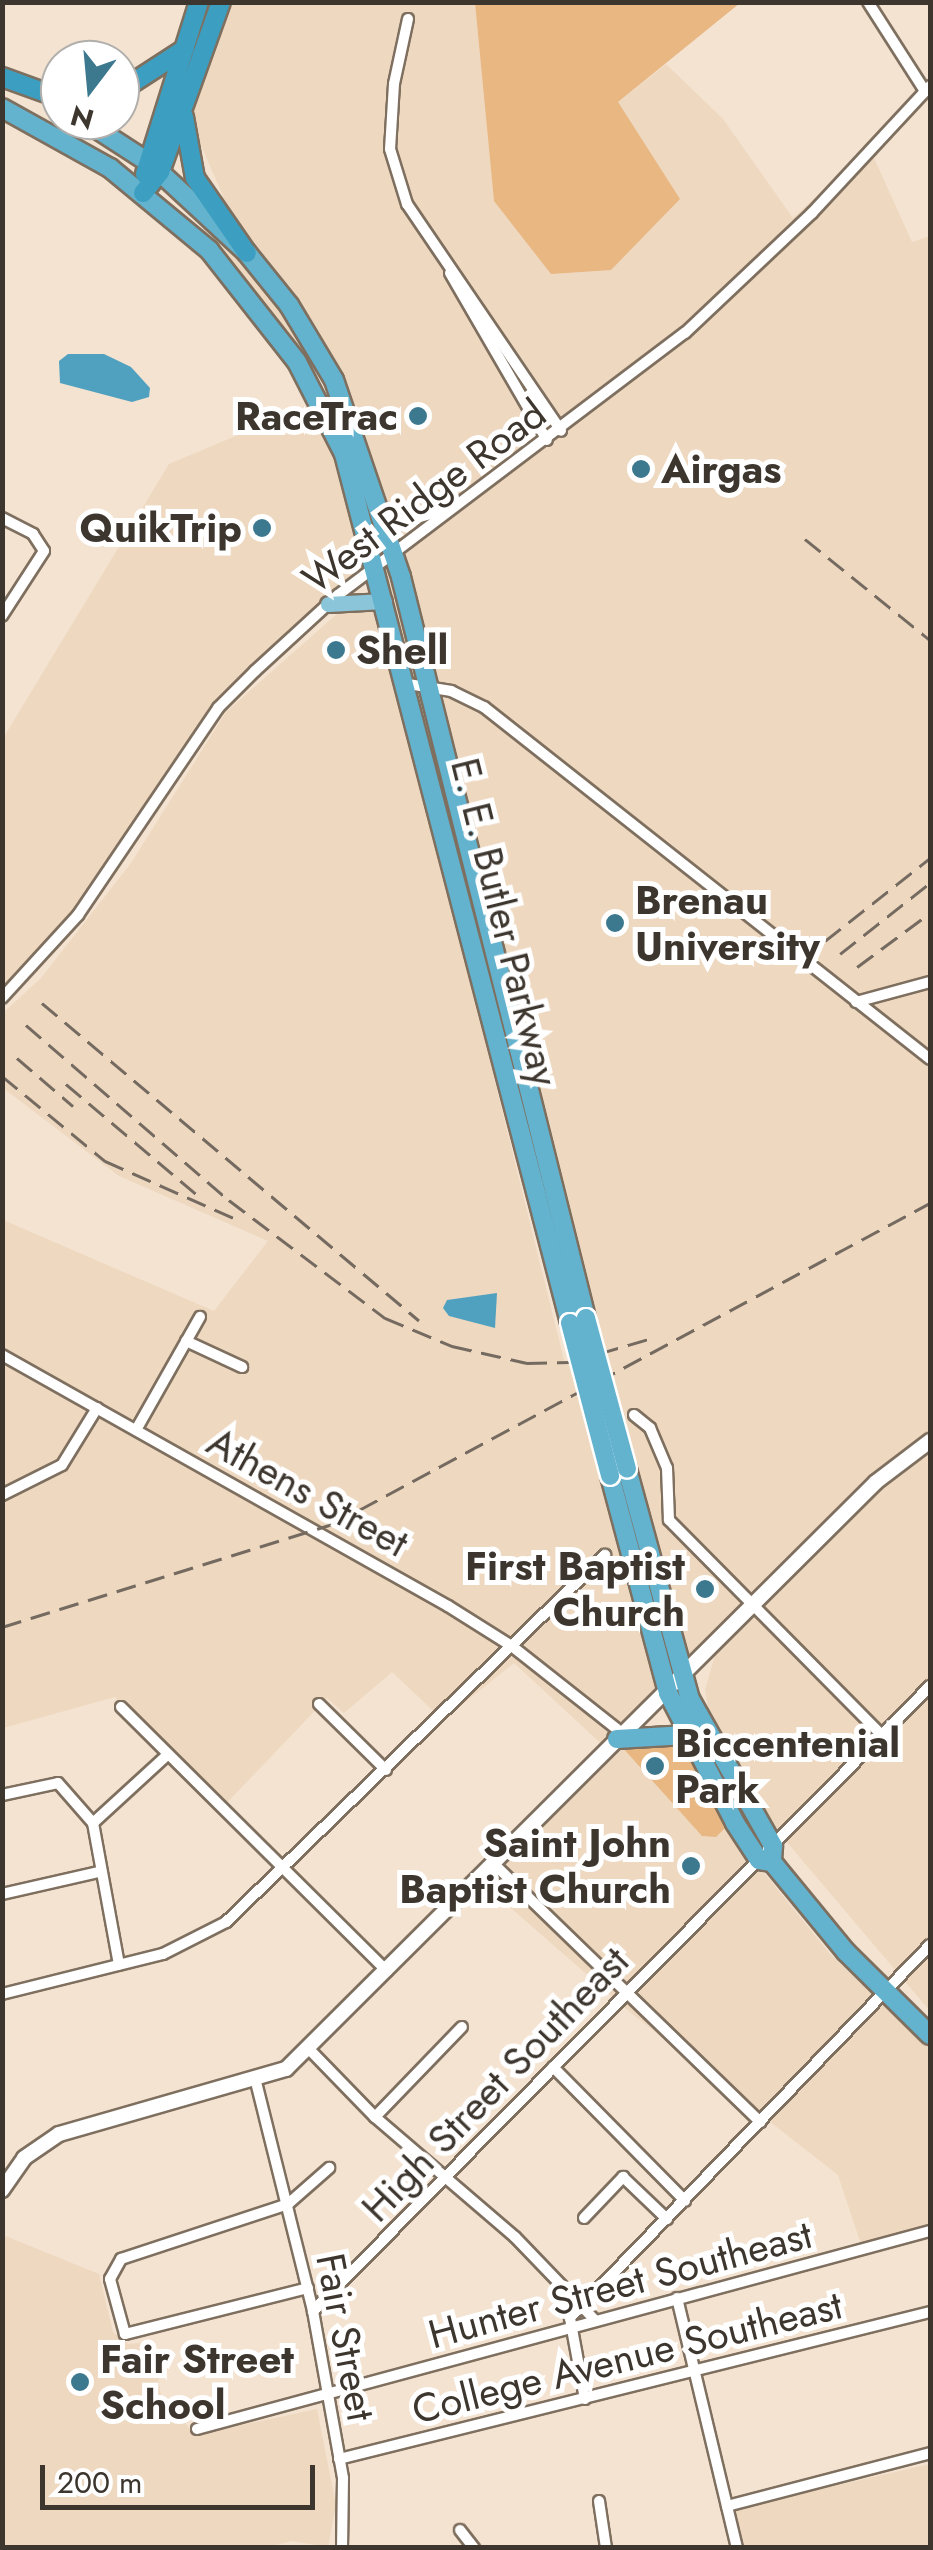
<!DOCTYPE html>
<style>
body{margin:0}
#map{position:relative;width:933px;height:2550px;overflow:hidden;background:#f4e3d1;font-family:Jost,sans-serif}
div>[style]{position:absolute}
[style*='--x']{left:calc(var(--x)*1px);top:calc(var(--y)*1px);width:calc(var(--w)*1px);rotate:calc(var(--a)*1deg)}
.built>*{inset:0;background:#eed8c0}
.green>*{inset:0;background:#e8b782}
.water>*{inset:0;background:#50a1bf}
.roads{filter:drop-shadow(2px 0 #7e6f5f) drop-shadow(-2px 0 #7e6f5f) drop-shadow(0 2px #7e6f5f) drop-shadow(0 -2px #7e6f5f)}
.minor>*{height:10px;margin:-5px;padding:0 5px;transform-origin:5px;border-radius:5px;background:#fff}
.secondary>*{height:14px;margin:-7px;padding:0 7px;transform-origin:7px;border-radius:7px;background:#fff}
.primary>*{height:15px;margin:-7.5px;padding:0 7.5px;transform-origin:7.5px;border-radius:7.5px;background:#8ac5da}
.trunk>*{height:18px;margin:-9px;padding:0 9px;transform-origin:9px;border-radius:9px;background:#63b2ce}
.motorway>*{height:18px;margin:-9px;padding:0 9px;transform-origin:9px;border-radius:9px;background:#3c9fc1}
.rail>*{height:2.5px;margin-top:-1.25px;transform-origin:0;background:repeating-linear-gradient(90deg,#746a60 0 20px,transparent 0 30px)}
.bridges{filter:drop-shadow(2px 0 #fff) drop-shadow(-2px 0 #fff) drop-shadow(0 2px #fff) drop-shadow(0 -2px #fff)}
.trunk-bridge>*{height:18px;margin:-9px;padding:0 9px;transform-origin:9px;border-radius:9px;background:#63b2ce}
.dots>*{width:28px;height:28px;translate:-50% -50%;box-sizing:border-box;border:5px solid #fff;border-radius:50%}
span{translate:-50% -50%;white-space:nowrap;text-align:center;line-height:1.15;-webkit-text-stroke:10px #fff;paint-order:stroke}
.poi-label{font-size:40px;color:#3d362f;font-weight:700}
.right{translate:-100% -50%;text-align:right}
.left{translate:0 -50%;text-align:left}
.street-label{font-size:40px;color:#3d362f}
.frame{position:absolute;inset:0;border:5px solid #3d362f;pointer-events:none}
.north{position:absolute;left:40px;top:40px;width:100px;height:100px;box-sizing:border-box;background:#fff;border:2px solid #b1afac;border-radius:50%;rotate:196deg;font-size:28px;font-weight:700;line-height:40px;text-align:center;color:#3d362f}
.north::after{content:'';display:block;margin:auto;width:35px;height:45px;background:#3c798f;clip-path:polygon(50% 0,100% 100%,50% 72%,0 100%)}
.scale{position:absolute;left:40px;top:2465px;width:275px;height:45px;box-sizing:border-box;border:5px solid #3d362f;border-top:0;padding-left:12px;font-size:30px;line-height:35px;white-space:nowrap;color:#3d362f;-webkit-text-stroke:8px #fff;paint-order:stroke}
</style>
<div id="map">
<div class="built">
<div style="clip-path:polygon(229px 3px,475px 3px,494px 201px,666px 64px,723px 119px,793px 218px,869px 147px,912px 242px,930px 236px,930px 2011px,774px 1827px,710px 1716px,705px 1690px,715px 1655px,620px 1740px,678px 1740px,735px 1837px,830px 1954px,930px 2049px,930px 2235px,863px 2250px,838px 2175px,631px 2013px,480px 1881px,609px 1751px,514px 1663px,443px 1720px,392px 1672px,344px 1713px,327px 1698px,220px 1810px,115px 1697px,3px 1728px,3px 1220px,214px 1311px,268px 1241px,119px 1176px,3px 1088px,3px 1013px,41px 978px,131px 863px,226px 712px,337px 614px,363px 606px,378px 611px,565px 1364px,587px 1366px,381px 568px,227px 694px,70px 924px,3px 995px,2px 740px,169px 464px,334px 395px,241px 280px,190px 251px,223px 196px,190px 120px)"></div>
<div style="clip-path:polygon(3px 2235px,99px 2274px,113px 2332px,128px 2344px,152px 2342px,163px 2407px,171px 2406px,195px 2435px,317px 2409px,336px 2505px,328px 2547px,292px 2541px,264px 2548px,3px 2547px)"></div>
<div style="clip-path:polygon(930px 2464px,930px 2547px,736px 2547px,726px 2511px)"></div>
</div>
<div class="green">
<div style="clip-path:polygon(475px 3px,740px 3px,618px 102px,680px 199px,611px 270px,551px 274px,494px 201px)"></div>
<div style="clip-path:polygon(683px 1740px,729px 1824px,716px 1837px,702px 1836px,622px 1747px)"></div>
</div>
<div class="water">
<div style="clip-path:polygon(68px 354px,104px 354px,131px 367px,150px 388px,149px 397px,132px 402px,60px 383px,59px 361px)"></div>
<div style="clip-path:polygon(497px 1293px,495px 1328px,449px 1316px,443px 1308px,447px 1300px)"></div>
</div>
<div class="roads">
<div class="minor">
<div style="--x:868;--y:2;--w:106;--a:57.4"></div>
<div style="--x:408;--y:19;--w:66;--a:102.2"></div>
<div style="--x:394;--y:84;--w:65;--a:93.5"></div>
<div style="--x:390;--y:149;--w:58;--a:72.8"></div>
<div style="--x:407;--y:204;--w:274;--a:55.8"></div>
<div style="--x:450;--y:273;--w:193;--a:59.9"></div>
<div style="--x:383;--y:515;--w:30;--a:8"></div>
<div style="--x:413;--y:519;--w:40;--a:-16"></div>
<div style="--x:2;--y:518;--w:35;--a:27"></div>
<div style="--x:33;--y:534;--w:20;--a:57"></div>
<div style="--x:44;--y:551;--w:77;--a:122.9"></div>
<div style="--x:408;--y:684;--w:44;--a:9.2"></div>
<div style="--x:451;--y:691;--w:37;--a:26"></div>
<div style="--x:484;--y:707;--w:568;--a:38.28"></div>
<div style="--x:2;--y:998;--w:113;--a:-47.5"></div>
<div style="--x:78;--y:915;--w:250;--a:-55.9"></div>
<div style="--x:218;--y:708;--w:52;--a:-45"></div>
<div style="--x:255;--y:671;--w:113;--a:-42.5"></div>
<div style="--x:338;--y:595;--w:435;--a:-37.1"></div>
<div style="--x:685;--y:333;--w:175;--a:-43.4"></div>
<div style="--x:812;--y:213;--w:173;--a:-47.1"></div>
<div style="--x:856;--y:1002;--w:77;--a:-15.1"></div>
<div style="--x:186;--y:1341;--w:62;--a:24.9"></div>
<div style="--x:2;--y:1355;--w:512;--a:29.37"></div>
<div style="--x:448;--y:1606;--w:77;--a:32.2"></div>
<div style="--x:513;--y:1647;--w:140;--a:38.3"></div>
<div style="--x:634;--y:1415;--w:21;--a:39"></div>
<div style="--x:650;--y:1428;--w:43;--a:67"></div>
<div style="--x:667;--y:1468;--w:52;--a:87.8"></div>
<div style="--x:669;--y:1520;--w:303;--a:45.3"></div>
<div style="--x:136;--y:1430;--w:130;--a:-60.5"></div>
<div style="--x:2;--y:1495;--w:67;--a:-26.6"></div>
<div style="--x:62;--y:1465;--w:67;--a:-58.4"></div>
<div style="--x:319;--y:1704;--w:94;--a:44.6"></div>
<div style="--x:121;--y:1707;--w:375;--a:44.8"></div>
<div style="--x:2;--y:1795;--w:57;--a:-12.1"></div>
<div style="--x:58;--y:1783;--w:53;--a:48.8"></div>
<div style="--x:93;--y:1823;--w:144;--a:79.6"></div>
<div style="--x:93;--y:1823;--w:99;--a:-42.5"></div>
<div style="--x:494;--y:1864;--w:371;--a:44.1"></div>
<div style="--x:2;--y:1894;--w:98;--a:-12.9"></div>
<div style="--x:2;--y:1994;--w:166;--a:-14"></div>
<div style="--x:163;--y:1954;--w:71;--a:-26.9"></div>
<div style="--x:226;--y:1922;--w:528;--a:-44.08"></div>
<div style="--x:309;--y:2049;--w:95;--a:45.9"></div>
<div style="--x:375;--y:2117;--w:184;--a:40.6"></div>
<div style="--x:515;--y:2237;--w:115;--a:46.1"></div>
<div style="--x:553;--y:2067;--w:188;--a:45.4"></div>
<div style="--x:256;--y:2082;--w:236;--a:76"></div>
<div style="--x:313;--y:2311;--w:170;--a:79.8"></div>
<div style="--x:343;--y:2478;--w:70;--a:90.8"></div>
<div style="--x:375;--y:2117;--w:125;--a:-46"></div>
<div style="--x:584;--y:2218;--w:57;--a:-46.4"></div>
<div style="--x:623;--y:2177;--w:61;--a:43.7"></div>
<div style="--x:308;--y:2288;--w:189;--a:165.9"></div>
<div style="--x:125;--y:2334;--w:57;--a:-105.3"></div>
<div style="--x:110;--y:2279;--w:23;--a:-61"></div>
<div style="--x:121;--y:2259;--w:176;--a:-18.2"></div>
<div style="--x:288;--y:2204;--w:55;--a:-41.3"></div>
<div style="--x:677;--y:2298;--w:257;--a:76.5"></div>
<div style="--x:313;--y:2311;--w:878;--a:-45.37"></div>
<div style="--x:585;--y:2399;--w:82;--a:-100.5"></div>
<div style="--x:570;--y:2318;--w:518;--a:-46.02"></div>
<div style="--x:197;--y:2429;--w:759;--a:-15.12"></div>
<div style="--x:339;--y:2459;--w:609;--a:-13.97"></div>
<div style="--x:599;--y:2501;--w:48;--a:81.5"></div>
<div style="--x:727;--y:2506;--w:210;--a:-14.6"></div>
<div style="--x:460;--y:2530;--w:23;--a:52"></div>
</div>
<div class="secondary">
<div style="--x:2;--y:2190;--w:39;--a:-55"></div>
<div style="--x:24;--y:2158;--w:42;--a:-34.4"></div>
<div style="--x:59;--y:2134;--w:236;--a:-16"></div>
<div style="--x:286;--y:2069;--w:832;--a:-44.85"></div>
<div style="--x:876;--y:1482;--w:68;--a:-37.2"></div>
</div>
<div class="primary">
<div style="--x:328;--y:604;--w:56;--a:-3.1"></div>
</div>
<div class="trunk">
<div style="--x:2;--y:108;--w:124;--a:29.1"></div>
<div style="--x:110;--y:168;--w:129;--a:39.6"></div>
<div style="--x:209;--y:250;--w:142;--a:51.8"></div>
<div style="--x:297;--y:362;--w:103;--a:62.9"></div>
<div style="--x:344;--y:454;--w:898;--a:75.42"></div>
<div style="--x:83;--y:120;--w:81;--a:32.9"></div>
<div style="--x:151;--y:164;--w:131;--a:42.8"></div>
<div style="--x:247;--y:253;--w:67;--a:51.1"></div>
<div style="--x:289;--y:305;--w:87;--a:59"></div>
<div style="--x:334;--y:380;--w:208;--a:71.2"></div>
<div style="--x:401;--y:577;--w:764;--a:75.98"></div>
<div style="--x:627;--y:1469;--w:238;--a:74.7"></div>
<div style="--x:690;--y:1699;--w:169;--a:60.5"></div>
<div style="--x:773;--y:1846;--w:16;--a:94"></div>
<div style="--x:610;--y:1476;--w:225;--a:75"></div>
<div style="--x:668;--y:1693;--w:146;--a:62.7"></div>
<div style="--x:735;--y:1823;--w:44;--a:57"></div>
<div style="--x:759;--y:1860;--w:13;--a:9"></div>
<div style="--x:772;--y:1862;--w:117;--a:50.6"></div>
<div style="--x:846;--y:1952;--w:118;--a:44.7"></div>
<div style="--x:617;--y:1739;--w:70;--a:-3.3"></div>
</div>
<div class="motorway">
<div style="--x:2;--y:77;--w:62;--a:19.9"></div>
<div style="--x:120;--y:91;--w:77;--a:-32.9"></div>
<div style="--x:184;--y:117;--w:62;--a:79.8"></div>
<div style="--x:195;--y:178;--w:91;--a:55.3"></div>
<div style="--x:145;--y:174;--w:180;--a:-72.6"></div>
<div style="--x:143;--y:193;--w:27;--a:-51"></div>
<div style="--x:160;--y:172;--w:181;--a:-70.3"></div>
</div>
</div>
<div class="rail">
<div style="--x:805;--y:539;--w:161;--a:38.9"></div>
<div style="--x:825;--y:941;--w:134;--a:-38.3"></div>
<div style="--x:840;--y:954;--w:115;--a:-38.3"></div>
<div style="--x:857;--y:967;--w:91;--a:-36.5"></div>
<div style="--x:42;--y:1003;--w:493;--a:40.1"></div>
<div style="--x:26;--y:1025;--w:268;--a:40.8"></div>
<div style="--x:229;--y:1200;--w:196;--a:37.1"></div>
<div style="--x:385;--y:1318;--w:73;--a:22.7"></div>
<div style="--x:452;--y:1346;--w:77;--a:12.8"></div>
<div style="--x:527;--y:1363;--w:43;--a:-1.3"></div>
<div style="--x:570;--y:1362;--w:85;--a:-16.3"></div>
<div style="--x:17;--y:1058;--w:74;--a:40.6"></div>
<div style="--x:2;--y:1076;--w:134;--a:39.5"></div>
<div style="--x:105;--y:1161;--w:143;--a:23.9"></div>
<div style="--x:66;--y:1084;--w:170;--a:40.2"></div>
<div style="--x:2;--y:1627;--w:347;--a:-17.3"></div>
<div style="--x:333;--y:1524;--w:678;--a:-28.27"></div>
</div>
<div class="bridges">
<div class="trunk-bridge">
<div style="--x:586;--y:1318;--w:156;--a:74.8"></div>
<div style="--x:570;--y:1323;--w:158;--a:75.3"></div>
</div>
</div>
<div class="dots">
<div style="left:418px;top:416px;background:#3c798f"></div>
<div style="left:641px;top:469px;background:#3c798f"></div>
<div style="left:262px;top:528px;background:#3c798f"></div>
<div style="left:336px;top:650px;background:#3c798f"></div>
<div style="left:615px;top:923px;background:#3c798f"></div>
<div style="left:705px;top:1589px;background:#3c798f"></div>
<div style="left:655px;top:1766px;background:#3c798f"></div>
<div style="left:691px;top:1866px;background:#3c798f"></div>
<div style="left:80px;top:2382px;background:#3c798f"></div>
</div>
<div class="poi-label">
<span class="right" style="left:398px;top:416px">RaceTrac</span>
<span class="left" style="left:661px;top:469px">Airgas</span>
<span class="right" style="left:242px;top:528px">QuikTrip</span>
<span class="left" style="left:356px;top:650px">Shell</span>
<span class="left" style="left:635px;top:923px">Brenau<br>University</span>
<span class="right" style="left:685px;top:1589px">First Baptist<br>Church</span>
<span class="left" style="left:675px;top:1766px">Biccentenial<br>Park</span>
<span class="right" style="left:671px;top:1866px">Saint John<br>Baptist Church</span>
<span class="left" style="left:100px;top:2382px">Fair Street<br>School</span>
</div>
<div class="street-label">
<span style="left:424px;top:496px;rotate:-37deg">West Ridge Road</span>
<span style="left:505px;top:922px;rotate:76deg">E. E. Butler Parkway</span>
<span style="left:308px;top:1492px;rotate:29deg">Athens Street</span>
<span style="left:495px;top:2084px;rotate:-46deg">High Street Southeast</span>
<span style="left:620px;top:2284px;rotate:-15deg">Hunter Street Southeast</span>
<span style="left:346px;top:2337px;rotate:79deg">Fair Street</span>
<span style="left:627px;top:2357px;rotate:-14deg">College Avenue Southeast</span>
</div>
<div class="frame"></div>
<div class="north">N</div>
<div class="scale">200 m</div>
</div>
